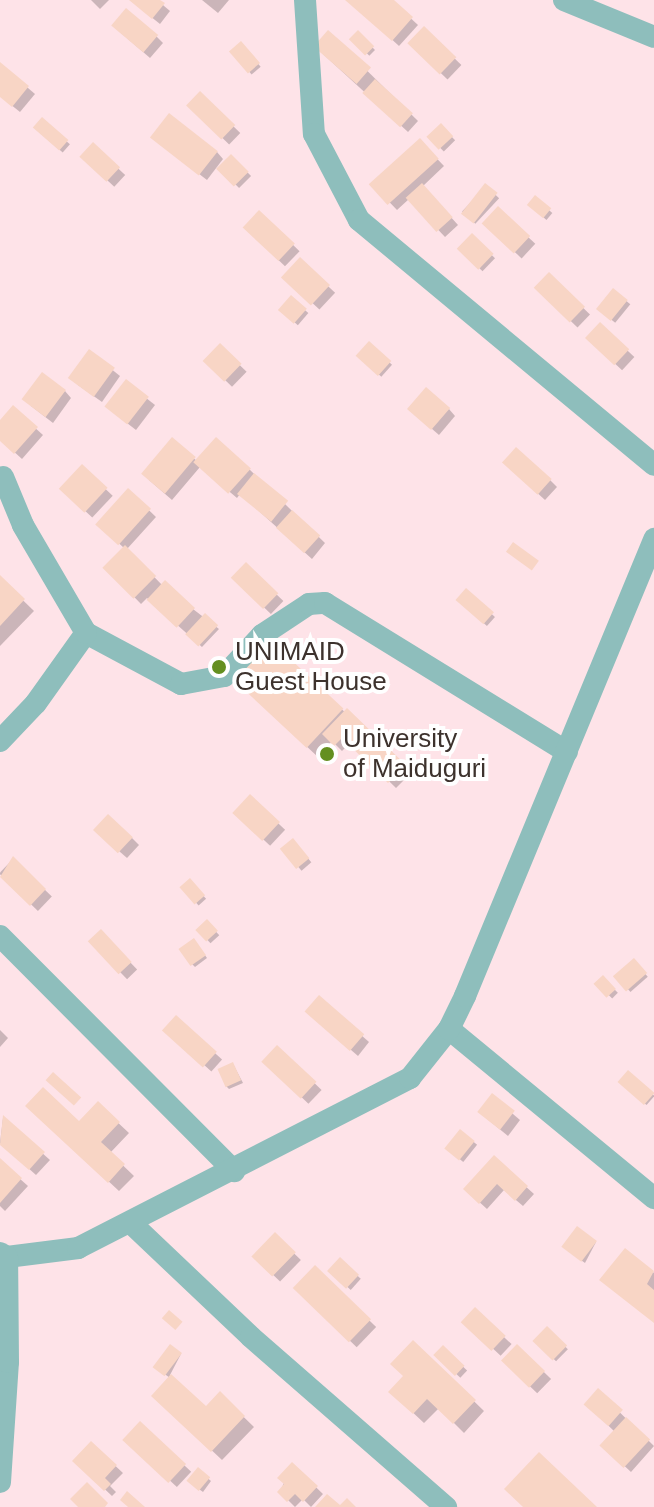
<!DOCTYPE html>
<style>
body{margin:0}
#map{position:relative;width:654px;height:1507px;overflow:hidden;background:#fef2ed;font-family:Arial,sans-serif}
div>[style]{position:absolute}
[style*='--x']{left:calc(var(--x)*1px);top:calc(var(--y)*1px);width:calc(var(--w)*1px);rotate:calc(var(--a)*1deg)}
.education>*{inset:0;background:#fee3e8;transform-origin:0 0}
.shadow>*{inset:0;background:#0003;transform-origin:0 0}
.building>*{inset:0;background:#f8d5c5;transform-origin:0 0}
.minor>*{height:22px;margin:-11px;padding:0 11px;transform-origin:11px;border-radius:11px;background:#8ebebc}
.dots>*{width:22px;height:22px;translate:-50% -50%;box-sizing:border-box;border:4px solid #fff;border-radius:50%}
span{translate:-50% -50%;white-space:nowrap;text-align:center;line-height:1.15;-webkit-text-stroke:8px #fff;paint-order:stroke}
.poi-label{font-size:26px;color:#3d322d}
.left{translate:0 -50%;text-align:left}
</style>
<div id="map">
<div class="education">
<div style="left:0;top:0;width:654px;height:1507px"></div>
</div>
<div class="shadow">
<div style="clip-path:polygon(91px 0,109px 0,100px 9px)"></div>
<div style="clip-path:polygon(130px 0,157px 0,170px 11px,160px 24px)"></div>
<div style="clip-path:polygon(202px 0,229px 0,218px 13px)"></div>
<div style="clip-path:polygon(349px 0,391px 0,418px 25px,399px 46px)"></div>
<div style="left:424px;top:29px;width:52px;height:20px;rotate:44deg"></div>
<div style="clip-path:polygon(120px 32px,156px 36px,163px 43px,150px 58px)"></div>
<div style="clip-path:polygon(329px 33px,418px 121px,408px 132px,323px 54px)"></div>
<div style="left:358px;top:33px;width:24px;height:8px;rotate:45deg"></div>
<div style="left:241px;top:44px;width:30px;height:12px;rotate:49deg"></div>
<div style="clip-path:polygon(0 64px,35px 94px,20px 112px,0 96px)"></div>
<div style="left:200px;top:94px;width:56px;height:16px;rotate:44deg"></div>
<div style="left:42px;top:120px;width:37px;height:11px;rotate:41deg"></div>
<div style="left:441px;top:126px;width:20px;height:16px;rotate:45deg"></div>
<div style="clip-path:polygon(420px 141px,444px 166px,423px 186px,458px 225px,445px 237px,409px 199px,397px 210px,373px 185px)"></div>
<div style="clip-path:polygon(160px 144px,217px 152px,223px 159px,207px 180px)"></div>
<div style="left:93px;top:145px;width:44px;height:16px;rotate:43deg"></div>
<div style="left:232px;top:157px;width:27px;height:17px;rotate:45deg"></div>
<div style="left:486px;top:186px;width:18px;height:35px;rotate:43deg"></div>
<div style="left:535px;top:198px;width:23px;height:9px;rotate:41deg"></div>
<div style="left:498px;top:209px;width:51px;height:20px;rotate:43deg"></div>
<div style="left:260px;top:213px;width:55px;height:21px;rotate:44deg"></div>
<div style="left:472px;top:236px;width:32px;height:18px;rotate:44deg"></div>
<div style="left:300px;top:260px;width:48px;height:23px;rotate:43deg"></div>
<div style="left:549px;top:275px;width:57px;height:18px;rotate:44deg"></div>
<div style="left:614px;top:291px;width:21px;height:24px;rotate:39deg"></div>
<div style="left:291px;top:298px;width:23px;height:16px;rotate:41deg"></div>
<div style="left:600px;top:325px;width:47px;height:18px;rotate:43deg"></div>
<div style="left:369px;top:344px;width:31px;height:16px;rotate:42deg"></div>
<div style="left:220px;top:346px;width:37px;height:21px;rotate:44deg"></div>
<div style="clip-path:polygon(90px 352px,120px 376px,102px 402px,78px 385px)"></div>
<div style="clip-path:polygon(126px 382px,155px 405px,136px 430px,114px 413px)"></div>
<div style="clip-path:polygon(65px 391px,71px 398px,53px 423px,31px 406px)"></div>
<div style="clip-path:polygon(13px 408px,43px 435px,22px 459px,0 439px,0 423px)"></div>
<div style="clip-path:polygon(449px 409px,455px 416px,439px 435px,416px 415px)"></div>
<div style="clip-path:polygon(172px 439px,198px 462px,249px 469px,325px 543px,312px 559px,240px 494px,237px 498px,200px 467px,172px 500px,149px 480px)"></div>
<div style="left:82px;top:467px;width:42px;height:30px;rotate:43deg"></div>
<div style="clip-path:polygon(511px 469px,550px 480px,557px 487px,545px 500px)"></div>
<div style="clip-path:polygon(128px 490px,156px 517px,127px 549px,163px 586px,219px 629px,202px 647px,147px 598px,141px 604px,105px 567px,124px 548px,98px 524px)"></div>
<div style="left:246px;top:565px;width:52px;height:18px;rotate:44deg"></div>
<div style="clip-path:polygon(0 578px,34px 611px,0 646px)"></div>
<div style="left:466px;top:591px;width:39px;height:12px;rotate:42deg"></div>
<div style="clip-path:polygon(271px 644px,411px 773px,396px 788px,350px 743px,342px 751px,332px 741px,318px 757px,247px 691px)"></div>
<div style="left:250px;top:797px;width:48px;height:22px;rotate:43deg"></div>
<div style="clip-path:polygon(103px 837px,132px 838px,139px 845px,127px 858px)"></div>
<div style="left:293px;top:841px;width:28px;height:13px;rotate:49deg"></div>
<div style="left:13px;top:859px;width:54px;height:20px;rotate:44deg"></div>
<div style="left:190px;top:881px;width:24px;height:10px;rotate:48deg"></div>
<div style="left:207px;top:922px;width:18px;height:12px;rotate:47deg"></div>
<div style="left:101px;top:932px;width:52px;height:14px;rotate:46deg"></div>
<div style="clip-path:polygon(196px 943px,207px 958px,195px 967px,192px 964px)"></div>
<div style="left:634px;top:961px;width:21px;height:23px;rotate:49deg"></div>
<div style="left:603px;top:978px;width:21px;height:8px;rotate:45deg"></div>
<div style="clip-path:polygon(319px 998px,369px 1042px,358px 1056px,314px 1018px)"></div>
<div style="left:176px;top:1018px;width:62px;height:16px;rotate:42deg"></div>
<div style="clip-path:polygon(0 1030px,8px 1038px,0 1047px)"></div>
<div style="left:277px;top:1047px;width:62px;height:19px;rotate:44deg"></div>
<div style="clip-path:polygon(233px 1064px,243px 1083px,229px 1089px,226px 1086px)"></div>
<div style="left:628px;top:1073px;width:35px;height:12px;rotate:41deg"></div>
<div style="clip-path:polygon(492px 1096px,520px 1120px,508px 1136px,486px 1118px)"></div>
<div style="clip-path:polygon(98px 1104px,129px 1133px,110px 1153px,134px 1176px,119px 1191px,38px 1116px,79px 1124px)"></div>
<div style="clip-path:polygon(3px 1118px,50px 1160px,36px 1175px,0 1143px)"></div>
<div style="left:460px;top:1131px;width:22px;height:22px;rotate:39deg"></div>
<div style="clip-path:polygon(494px 1158px,534px 1194px,523px 1206px,504px 1190px,487px 1209px,465px 1189px)"></div>
<div style="clip-path:polygon(0 1161px,28px 1186px,5px 1211px,0 1206px)"></div>
<div style="left:275px;top:1235px;width:36px;height:30px;rotate:44deg"></div>
<div style="clip-path:polygon(596px 1242px,585px 1263px,567px 1250px)"></div>
<div style="clip-path:polygon(625px 1250px,654px 1273px,654px 1322px)"></div>
<div style="left:340px;top:1260px;width:28px;height:15px;rotate:42deg"></div>
<div style="left:315px;top:1268px;width:85px;height:28px;rotate:44deg"></div>
<div style="left:475px;top:1310px;width:50px;height:16px;rotate:43deg"></div>
<div style="left:547px;top:1329px;width:29px;height:17px;rotate:44deg"></div>
<div style="clip-path:polygon(413px 1342px,484px 1411px,464px 1433px,439px 1408px,424px 1423px,391px 1392px,406px 1377px)"></div>
<div style="left:518px;top:1347px;width:46px;height:20px;rotate:44deg"></div>
<div style="left:443px;top:1348px;width:33px;height:10px;rotate:43deg"></div>
<div style="clip-path:polygon(181px 1354px,170px 1375px,206px 1409px,220px 1394px,254px 1427px,222px 1460px,154px 1396px,170px 1378px,158px 1369px)"></div>
<div style="clip-path:polygon(598px 1391px,654px 1446px,631px 1472px,602px 1445px,615px 1432px,586px 1404px)"></div>
<div style="left:140px;top:1424px;width:70px;height:21px;rotate:43deg"></div>
<div style="clip-path:polygon(92px 1444px,123px 1473px,110px 1486px,116px 1492px,112px 1496px,75px 1461px)"></div>
<div style="clip-path:polygon(292px 1464px,323px 1494px,311px 1507px,303px 1499px,295px 1507px,280px 1492px)"></div>
<div style="clip-path:polygon(198px 1470px,211px 1481px,203px 1492px,192px 1484px)"></div>
</div>
<div class="building">
<div style="clip-path:polygon(129px 0,160px 0,165px 3px,152px 19px)"></div>
<div style="clip-path:polygon(345px 0,394px 0,413px 17px,392px 41px)"></div>
<div style="left:126px;top:8px;width:42px;height:23px;rotate:40deg"></div>
<div style="left:424px;top:26px;width:45px;height:24px;rotate:44deg"></div>
<div style="left:328px;top:30px;width:57px;height:22px;rotate:41deg"></div>
<div style="left:358px;top:30px;width:23px;height:13px;rotate:45deg"></div>
<div style="left:241px;top:41px;width:29px;height:16px;rotate:49deg"></div>
<div style="clip-path:polygon(0 62px,29px 86px,12px 107px,0 97px)"></div>
<div style="left:375px;top:79px;width:51px;height:19px;rotate:42deg"></div>
<div style="left:200px;top:91px;width:49px;height:20px;rotate:44deg"></div>
<div style="left:169px;top:113px;width:62px;height:31px;rotate:38deg"></div>
<div style="left:42px;top:117px;width:35px;height:14px;rotate:41deg"></div>
<div style="left:441px;top:123px;width:18px;height:20px;rotate:47deg"></div>
<div style="left:420px;top:138px;width:28px;height:69px;rotate:48deg"></div>
<div style="left:93px;top:142px;width:37px;height:20px;rotate:43deg"></div>
<div style="left:231px;top:154px;width:25px;height:21px;rotate:45deg"></div>
<div style="left:422px;top:183px;width:46px;height:22px;rotate:48deg"></div>
<div style="left:485px;top:183px;width:16px;height:39px;rotate:38deg"></div>
<div style="left:535px;top:195px;width:21px;height:13px;rotate:39deg"></div>
<div style="left:498px;top:206px;width:44px;height:24px;rotate:43deg"></div>
<div style="left:259px;top:210px;width:49px;height:24px;rotate:43deg"></div>
<div style="left:472px;top:233px;width:30px;height:22px;rotate:44deg"></div>
<div style="left:300px;top:257px;width:41px;height:28px;rotate:43deg"></div>
<div style="left:549px;top:272px;width:50px;height:22px;rotate:44deg"></div>
<div style="left:613px;top:288px;width:19px;height:27px;rotate:39deg"></div>
<div style="left:291px;top:295px;width:21px;height:20px;rotate:41deg"></div>
<div style="left:600px;top:322px;width:40px;height:22px;rotate:43deg"></div>
<div style="left:369px;top:341px;width:30px;height:20px;rotate:42deg"></div>
<div style="left:220px;top:343px;width:30px;height:25px;rotate:44deg"></div>
<div style="left:89px;top:349px;width:32px;height:36px;rotate:36deg"></div>
<div style="left:42px;top:372px;width:30px;height:34px;rotate:37deg"></div>
<div style="left:126px;top:379px;width:29px;height:35px;rotate:38deg"></div>
<div style="left:426px;top:387px;width:32px;height:29px;rotate:41deg"></div>
<div style="clip-path:polygon(13px 405px,38px 427px,14px 454px,0 441px,0 420px)"></div>
<div style="left:172px;top:437px;width:31px;height:48px;rotate:40deg"></div>
<div style="left:216px;top:437px;width:47px;height:34px;rotate:42deg"></div>
<div style="left:516px;top:447px;width:48px;height:21px;rotate:42deg"></div>
<div style="left:82px;top:464px;width:35px;height:34px;rotate:43deg"></div>
<div style="left:254px;top:473px;width:44px;height:27px;rotate:39deg"></div>
<div style="left:128px;top:488px;width:31px;height:49px;rotate:42deg"></div>
<div style="left:292px;top:510px;width:38px;height:24px;rotate:42deg"></div>
<div style="left:513px;top:542px;width:32px;height:12px;rotate:36deg"></div>
<div style="left:125px;top:545px;width:44px;height:32px;rotate:45deg"></div>
<div style="left:246px;top:562px;width:45px;height:22px;rotate:44deg"></div>
<div style="clip-path:polygon(0 575px,25px 599px,0 626px)"></div>
<div style="left:165px;top:580px;width:41px;height:27px;rotate:43deg"></div>
<div style="left:466px;top:588px;width:37px;height:16px;rotate:41deg"></div>
<div style="left:205px;top:613px;width:18px;height:29px;rotate:43deg"></div>
<div style="left:271px;top:641px;width:99px;height:54px;rotate:43deg"></div>
<div style="clip-path:polygon(347px 708px,406px 765px,388px 783px,342px 738px,334px 746px,322px 734px)"></div>
<div style="left:250px;top:794px;width:41px;height:26px;rotate:43deg"></div>
<div style="left:108px;top:814px;width:34px;height:22px;rotate:43deg"></div>
<div style="left:293px;top:838px;width:26px;height:17px;rotate:51deg"></div>
<div style="clip-path:polygon(13px 856px,46px 889px,30px 906px,0 877px)"></div>
<div style="left:190px;top:878px;width:23px;height:14px;rotate:49deg"></div>
<div style="left:207px;top:919px;width:16px;height:16px;rotate:47deg"></div>
<div style="left:101px;top:929px;width:45px;height:18px;rotate:47deg"></div>
<div style="left:194px;top:938px;width:21px;height:19px;rotate:55deg"></div>
<div style="left:634px;top:958px;width:20px;height:28px;rotate:49deg"></div>
<div style="left:603px;top:975px;width:19px;height:13px;rotate:47deg"></div>
<div style="left:319px;top:995px;width:60px;height:22px;rotate:41deg"></div>
<div style="left:176px;top:1015px;width:55px;height:21px;rotate:42deg"></div>
<div style="left:277px;top:1045px;width:54px;height:23px;rotate:43deg"></div>
<div style="left:233px;top:1062px;width:20px;height:17px;rotate:66deg"></div>
<div style="left:628px;top:1070px;width:35px;height:16px;rotate:41deg"></div>
<div style="left:53px;top:1072px;width:38px;height:11px;rotate:42deg"></div>
<div style="clip-path:polygon(43px 1087px,79px 1121px,98px 1101px,120px 1122px,101px 1142px,125px 1164px,108px 1183px,25px 1106px)"></div>
<div style="left:492px;top:1093px;width:29px;height:24px;rotate:38deg"></div>
<div style="clip-path:polygon(3px 1115px,45px 1152px,29px 1170px,0 1145px)"></div>
<div style="left:460px;top:1129px;width:19px;height:25px;rotate:39deg"></div>
<div style="clip-path:polygon(494px 1155px,528px 1186px,515px 1201px,497px 1184px,479px 1204px,463px 1189px)"></div>
<div style="clip-path:polygon(0 1158px,22px 1178px,0 1203px)"></div>
<div style="left:577px;top:1226px;width:25px;height:26px;rotate:37deg"></div>
<div style="left:275px;top:1232px;width:29px;height:34px;rotate:44deg"></div>
<div style="clip-path:polygon(625px 1248px,654px 1271px,647px 1284px,654px 1290px,654px 1323px,599px 1280px)"></div>
<div style="left:340px;top:1257px;width:26px;height:19px;rotate:43deg"></div>
<div style="left:315px;top:1265px;width:78px;height:32px;rotate:44deg"></div>
<div style="left:475px;top:1307px;width:42px;height:21px;rotate:43deg"></div>
<div style="left:169px;top:1310px;width:18px;height:11px;rotate:41deg"></div>
<div style="left:547px;top:1326px;width:28px;height:21px;rotate:44deg"></div>
<div style="clip-path:polygon(413px 1340px,476px 1400px,453px 1424px,427px 1399px,413px 1414px,388px 1392px,403px 1376px,390px 1364px)"></div>
<div style="left:170px;top:1344px;width:15px;height:29px;rotate:37deg"></div>
<div style="left:517px;top:1344px;width:39px;height:23px;rotate:44deg"></div>
<div style="left:443px;top:1345px;width:30px;height:14px;rotate:44deg"></div>
<div style="clip-path:polygon(171px 1374px,206px 1406px,220px 1391px,245px 1416px,211px 1452px,151px 1396px)"></div>
<div style="left:598px;top:1388px;width:33px;height:22px;rotate:41deg"></div>
<div style="left:626px;top:1417px;width:33px;height:39px;rotate:43deg"></div>
<div style="left:140px;top:1421px;width:63px;height:26px;rotate:43deg"></div>
<div style="clip-path:polygon(91px 1441px,117px 1465px,105px 1478px,111px 1484px,104px 1491px,72px 1461px)"></div>
<div style="clip-path:polygon(539px 1452px,597px 1507px,523px 1507px,504px 1489px)"></div>
<div style="clip-path:polygon(292px 1462px,318px 1486px,303px 1502px,295px 1494px,287px 1502px,277px 1492px,284px 1484px,277px 1478px)"></div>
<div style="left:198px;top:1467px;width:16px;height:18px;rotate:40deg"></div>
<div style="clip-path:polygon(87px 1482px,108px 1503px,105px 1507px,78px 1507px,70px 1499px)"></div>
<div style="clip-path:polygon(127px 1491px,145px 1507px,128px 1507px,120px 1500px)"></div>
<div style="clip-path:polygon(327px 1494px,340px 1505px,347px 1498px,356px 1507px,315px 1507px)"></div>
</div>
<div class="minor">
<div style="--x:305;--y:0;--w:134;--a:86.2"></div>
<div style="--x:314;--y:134;--w:97;--a:62.4"></div>
<div style="--x:359;--y:220;--w:383;--a:39.7"></div>
<div style="--x:564;--y:0;--w:97;--a:22.3"></div>
<div style="--x:86;--y:633;--w:108;--a:28.2"></div>
<div style="--x:181;--y:684;--w:44;--a:-10.5"></div>
<div style="--x:224;--y:676;--w:56;--a:-47.2"></div>
<div style="--x:262;--y:635;--w:56;--a:-33.4"></div>
<div style="--x:309;--y:604;--w:16;--a:-4"></div>
<div style="--x:325;--y:603;--w:284;--a:31.6"></div>
<div style="--x:0;--y:741;--w:52;--a:-46.5"></div>
<div style="--x:36;--y:703;--w:86;--a:-54.5"></div>
<div style="--x:86;--y:633;--w:125;--a:-120.3"></div>
<div style="--x:23;--y:525;--w:52;--a:-112.6"></div>
<div style="--x:0;--y:936;--w:332;--a:45.1"></div>
<div style="--x:449;--y:1029;--w:266;--a:39.5"></div>
<div style="--x:132;--y:1224;--w:164;--a:43.5"></div>
<div style="--x:251;--y:1337;--w:259;--a:41.1"></div>
<div style="--x:0;--y:1253;--w:8;--a:30"></div>
<div style="--x:7;--y:1257;--w:72;--a:-7.2"></div>
<div style="--x:78;--y:1248;--w:373;--a:-27.1"></div>
<div style="--x:410;--y:1078;--w:63;--a:-51.5"></div>
<div style="--x:449;--y:1029;--w:37;--a:-64"></div>
<div style="--x:465;--y:996;--w:495;--a:-67.5"></div>
<div style="--x:0;--y:1482;--w:120;--a:-86.2"></div>
<div style="--x:8;--y:1362;--w:105;--a:-90.5"></div>
</div>
<div class="dots">
<div style="left:219px;top:667px;background:#648f20"></div>
<div style="left:327px;top:754px;background:#648f20"></div>
</div>
<div class="poi-label">
<span class="left" style="left:235px;top:667px">UNIMAID<br>Guest House</span>
<span class="left" style="left:343px;top:754px">University<br>of Maiduguri</span>
</div>
</div>
